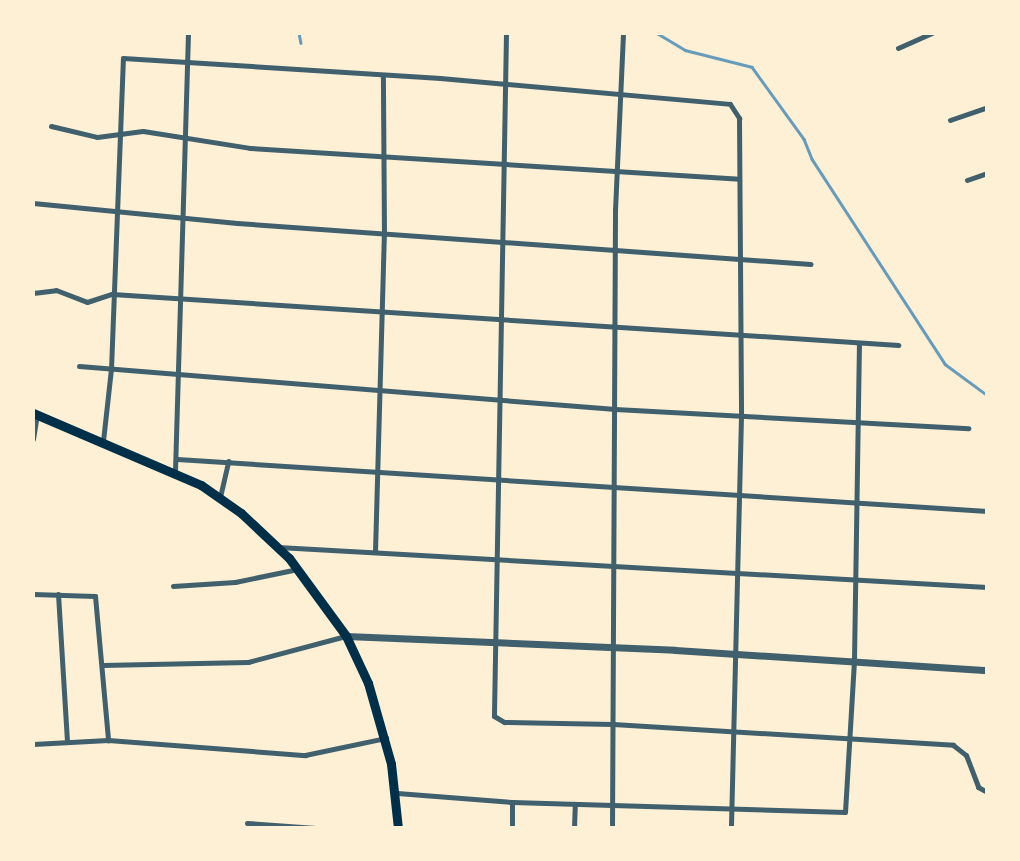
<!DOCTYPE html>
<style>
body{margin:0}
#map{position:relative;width:1020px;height:861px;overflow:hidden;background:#fdf0d5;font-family:"Asap Condensed",sans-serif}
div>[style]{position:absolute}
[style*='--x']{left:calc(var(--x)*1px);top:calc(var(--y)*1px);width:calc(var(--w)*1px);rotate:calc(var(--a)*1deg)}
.stream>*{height:2.5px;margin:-1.25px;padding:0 1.25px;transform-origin:1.25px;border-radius:1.25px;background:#669bbc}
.minor>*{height:5px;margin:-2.5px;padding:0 2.5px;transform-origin:2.5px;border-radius:2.5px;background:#3f606c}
.tertiary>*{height:7px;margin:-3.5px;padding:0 3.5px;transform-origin:3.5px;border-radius:3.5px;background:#3f606c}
.trunk>*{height:9px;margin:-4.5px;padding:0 4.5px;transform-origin:4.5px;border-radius:4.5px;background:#003049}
span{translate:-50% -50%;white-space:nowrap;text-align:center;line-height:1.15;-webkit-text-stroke:5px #fdf0d5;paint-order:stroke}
.frame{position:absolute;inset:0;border:35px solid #fdf0d5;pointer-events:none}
</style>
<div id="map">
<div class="stream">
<div style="--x:299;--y:33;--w:10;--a:79"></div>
<div style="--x:657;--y:33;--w:33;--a:31"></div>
<div style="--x:685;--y:50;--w:69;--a:14.2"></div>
<div style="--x:752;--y:67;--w:89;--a:54.2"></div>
<div style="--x:804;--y:139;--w:22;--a:68"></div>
<div style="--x:812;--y:159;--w:244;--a:57"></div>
<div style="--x:945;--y:364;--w:52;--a:36.4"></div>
</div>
<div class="minor">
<div style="--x:506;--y:33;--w:683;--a:91.01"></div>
<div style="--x:494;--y:716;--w:12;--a:31"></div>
<div style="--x:504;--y:722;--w:109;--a:1.1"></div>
<div style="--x:613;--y:724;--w:341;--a:3.5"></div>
<div style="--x:953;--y:745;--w:16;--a:38"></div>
<div style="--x:966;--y:755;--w:34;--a:69"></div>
<div style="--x:978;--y:787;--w:10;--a:29"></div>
<div style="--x:898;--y:48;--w:37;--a:-24"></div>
<div style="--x:950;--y:120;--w:39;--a:-19"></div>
<div style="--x:51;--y:126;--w:47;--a:13.4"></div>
<div style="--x:97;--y:137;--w:46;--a:-7.4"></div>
<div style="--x:143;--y:131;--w:108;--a:9"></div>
<div style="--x:250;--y:148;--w:490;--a:3.6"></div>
<div style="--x:967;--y:180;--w:21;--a:-19"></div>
<div style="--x:33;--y:203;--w:205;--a:5.6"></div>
<div style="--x:237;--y:223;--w:575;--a:4.09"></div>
<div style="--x:33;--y:293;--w:23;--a:-7"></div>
<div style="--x:56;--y:290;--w:33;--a:21"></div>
<div style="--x:87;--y:302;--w:26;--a:-18"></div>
<div style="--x:112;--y:294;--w:788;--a:3.71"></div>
<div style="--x:79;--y:366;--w:538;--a:4.59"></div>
<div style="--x:615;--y:409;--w:354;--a:3.1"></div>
<div style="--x:33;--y:439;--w:24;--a:-81"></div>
<div style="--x:103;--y:441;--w:72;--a:-83.7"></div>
<div style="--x:111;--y:369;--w:311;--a:-87.8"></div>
<div style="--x:123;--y:58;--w:318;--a:3.6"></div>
<div style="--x:440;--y:78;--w:291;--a:5.1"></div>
<div style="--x:730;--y:104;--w:17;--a:57"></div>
<div style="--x:739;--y:118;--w:298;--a:89.6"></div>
<div style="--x:741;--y:416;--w:412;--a:91.4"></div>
<div style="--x:177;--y:459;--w:812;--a:3.67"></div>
<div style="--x:175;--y:471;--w:438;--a:-88.3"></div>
<div style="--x:220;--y:497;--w:37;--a:-77"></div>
<div style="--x:278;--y:547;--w:710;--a:3.23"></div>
<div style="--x:375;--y:552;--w:318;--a:-88.4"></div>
<div style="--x:384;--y:234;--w:158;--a:-90.4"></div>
<div style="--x:173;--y:586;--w:62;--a:-3.7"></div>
<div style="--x:235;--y:582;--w:64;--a:-11.7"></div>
<div style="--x:33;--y:594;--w:62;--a:1.8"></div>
<div style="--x:95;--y:596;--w:145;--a:84.8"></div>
<div style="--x:58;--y:594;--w:148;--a:86.5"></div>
<div style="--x:102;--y:665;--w:146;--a:-1.2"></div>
<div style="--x:248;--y:662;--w:101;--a:-14.9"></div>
<div style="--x:33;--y:744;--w:75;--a:-3.1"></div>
<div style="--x:108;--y:740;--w:198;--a:4.4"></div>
<div style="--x:305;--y:755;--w:83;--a:-11.9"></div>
<div style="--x:397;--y:793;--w:115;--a:4.5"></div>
<div style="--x:512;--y:802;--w:333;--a:1.7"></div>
<div style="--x:845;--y:812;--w:152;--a:-86.6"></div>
<div style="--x:854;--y:660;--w:317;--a:-89.1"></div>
<div style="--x:512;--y:802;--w:26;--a:90"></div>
<div style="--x:247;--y:823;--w:69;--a:4.1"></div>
<div style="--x:574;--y:828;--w:24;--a:-88"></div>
<div style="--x:612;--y:828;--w:618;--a:-89.72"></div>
<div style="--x:615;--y:210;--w:177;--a:-87.4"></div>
</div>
<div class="tertiary">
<div style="--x:346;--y:636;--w:329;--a:2.4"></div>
<div style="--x:675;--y:650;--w:313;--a:3.7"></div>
</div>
<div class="trunk">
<div style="--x:33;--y:413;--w:183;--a:23.2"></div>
<div style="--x:201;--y:485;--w:49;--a:35"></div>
<div style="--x:241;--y:513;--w:66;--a:43.2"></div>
<div style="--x:289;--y:558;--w:97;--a:53.8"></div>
<div style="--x:346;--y:636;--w:52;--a:64.9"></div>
<div style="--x:368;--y:683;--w:84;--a:74.1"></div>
<div style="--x:391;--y:764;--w:64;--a:83.8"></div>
</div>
<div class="frame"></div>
</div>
